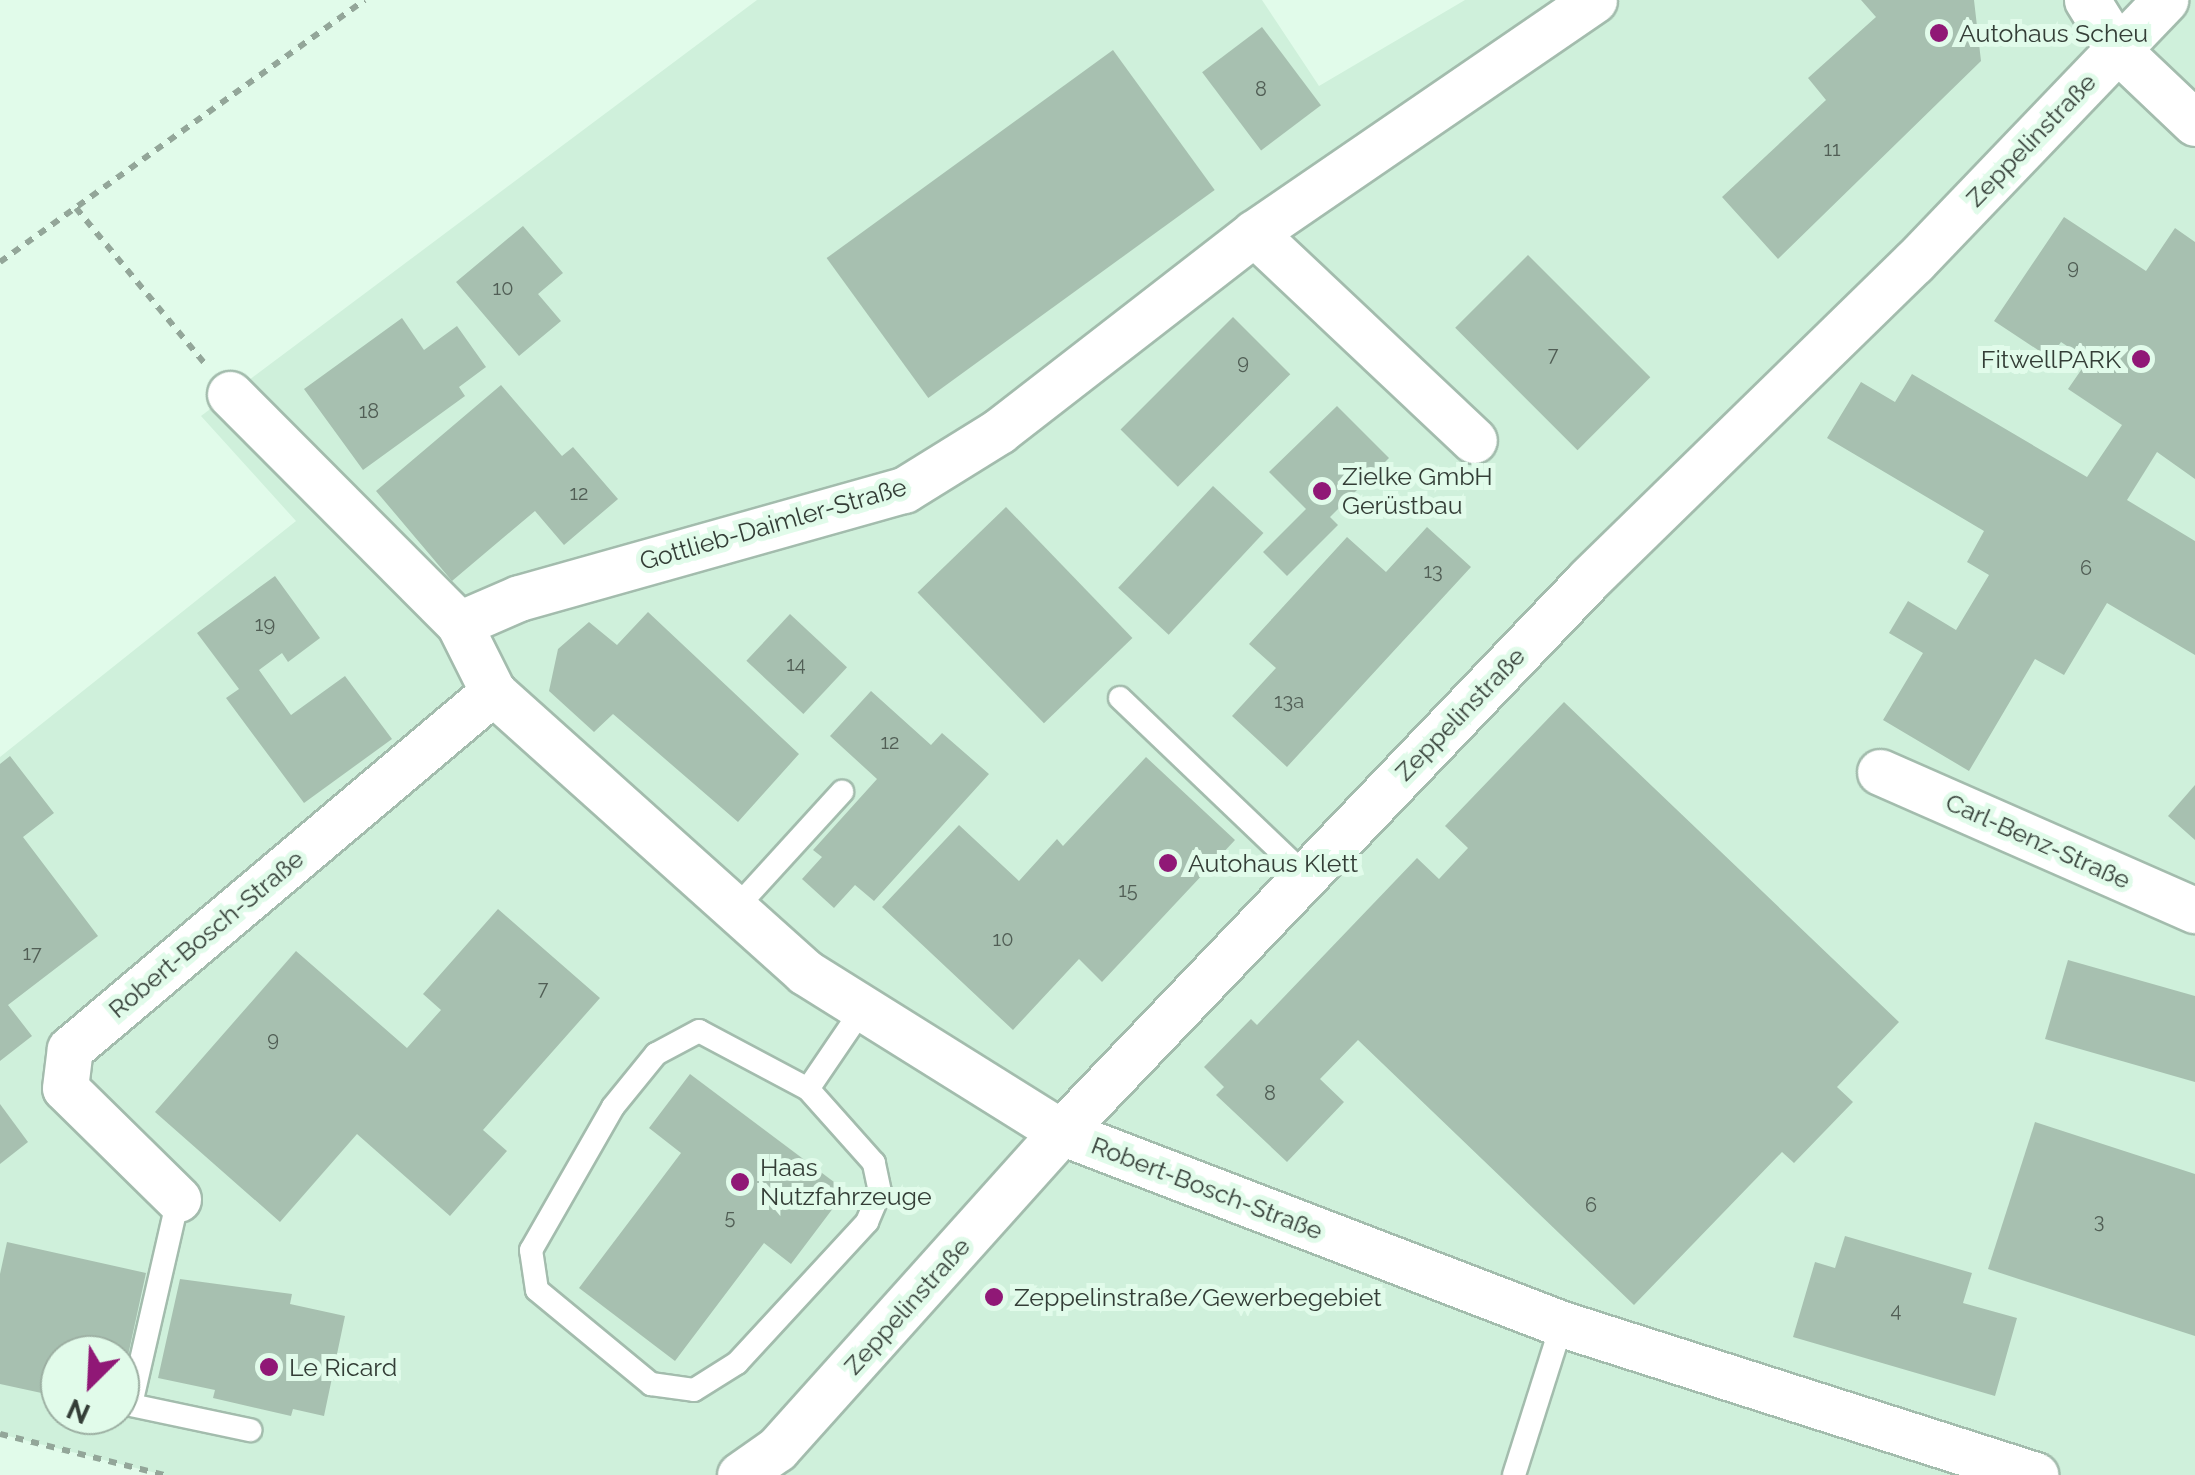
<!DOCTYPE html>
<meta charset="utf-8">
<style>
body{margin:0}
#map{position:relative;width:2195px;height:1475px;overflow:hidden;background:#e1fbea;font-family:Raleway,sans-serif}
div>[style]{position:absolute}
[style*='--x']{left:calc(var(--x)*1px);top:calc(var(--y)*1px);width:calc(var(--w)*1px);rotate:calc(var(--a)*1deg)}
.built>*{inset:0;background:#cff0db}
.building>*{inset:0;background:#a7c0b0;transform-origin:0 0}
.path>*{height:6px;margin-top:-3px;transform-origin:0;background:repeating-linear-gradient(90deg,#93a699 0 8px,transparent 0 16px)}
.roads{filter:drop-shadow(2px 0 #a3bcad) drop-shadow(-2px 0 #a3bcad) drop-shadow(0 2px #a3bcad) drop-shadow(0 -2px #a3bcad)}
.lane>*{height:22px;margin:-11px;padding:0 11px;transform-origin:11px;border-radius:11px;background:#fff}
.street>*{height:45px;margin:-22.5px;padding:0 22.5px;transform-origin:22.5px;border-radius:22.5px;background:#fff}
.dots>*{width:28px;height:28px;translate:-50% -50%;box-sizing:border-box;border:5px solid #e1fbea;border-radius:50%}
span{translate:-50% -50%;white-space:nowrap;text-align:center;line-height:1.15;-webkit-text-stroke:10px #e1fbea;paint-order:stroke}
.number-label{font-size:20px;color:#515e55}
.number-label span{-webkit-text-stroke-width:0}
.poi-label{font-size:25px;color:#343e37}
.left{translate:0 -50%;text-align:left}
.right{translate:-100% -50%;text-align:right}
.street-label{font-size:25px;color:#343e37}
.north{position:absolute;left:40px;top:1335px;width:100px;height:100px;box-sizing:border-box;background:#e1fbea;border:2px solid #9cafa2;border-radius:50%;rotate:204deg;font-size:28px;font-weight:700;line-height:40px;text-align:center;color:#343e37}
.north::after{content:'';display:block;margin:auto;width:35px;height:45px;background:#901876;clip-path:polygon(50% 0,100% 100%,50% 72%,0 100%)}
</style>
<div id="map">
<div class="built">
<div style="clip-path:polygon(evenodd,757px 0,1262px 0,1319px 86px,1465px 0,2195px 0,2195px 1475px,164px 1475px,0 1434px,0 757px,296px 521px,201px 416px,757px 0,60px 1355px,120px 1355px,120px 1415px,60px 1415px,60px 1355px)"></div>
</div>
<div class="building">
<div style="clip-path:polygon(1861px 0,1974px 0,1981px 61px,1778px 259px,1722px 197px,1826px 100px,1808px 78px,1876px 17px)"></div>
<div style="left:1262px;top:27px;width:98px;height:75px;rotate:53deg"></div>
<div style="left:1113px;top:50px;width:173px;height:354px;rotate:54deg"></div>
<div style="clip-path:polygon(2064px 217px,2146px 271px,2175px 228px,2195px 242px,2195px 479px,2157px 452px,2127px 500px,2195px 541px,2195px 655px,2107px 603px,2064px 675px,2035px 659px,1969px 771px,1883px 720px,1923px 653px,1889px 633px,1908px 601px,1956px 630px,1989px 575px,1967px 562px,1984px 531px,1827px 438px,1861px 382px,1895px 402px,1912px 374px,2087px 477px,2122px 425px,2068px 389px,2088px 360px,2061px 342px,2050px 358px,1994px 321px)"></div>
<div style="clip-path:polygon(523px 226px,563px 273px,538px 294px,561px 321px,519px 356px,456px 282px)"></div>
<div style="left:1528px;top:255px;width:173px;height:103px;rotate:45deg"></div>
<div style="left:1233px;top:317px;width:81px;height:159px;rotate:45deg"></div>
<div style="clip-path:polygon(402px 318px,424px 350px,457px 326px,486px 367px,459px 387px,465px 396px,363px 470px,304px 389px)"></div>
<div style="clip-path:polygon(501px 385px,562px 456px,573px 447px,618px 499px,564px 545px,535px 511px,452px 581px,376px 491px)"></div>
<div style="clip-path:polygon(1337px 406px,1389px 458px,1330px 517px,1338px 525px,1287px 576px,1263px 552px,1306px 509px,1269px 472px)"></div>
<div style="left:1213px;top:486px;width:69px;height:139px;rotate:43deg"></div>
<div style="left:1006px;top:507px;width:182px;height:123px;rotate:46deg"></div>
<div style="clip-path:polygon(1427px 527px,1471px 567px,1287px 767px,1232px 716px,1276px 668px,1249px 644px,1347px 537px,1386px 572px)"></div>
<div style="clip-path:polygon(275px 576px,320px 638px,288px 662px,282px 653px,259px 670px,291px 715px,345px 676px,392px 739px,304px 803px,226px 698px,239px 689px,197px 633px)"></div>
<div style="clip-path:polygon(648px 612px,799px 754px,738px 822px,613px 714px,594px 732px,549px 691px,558px 649px,589px 622px,617px 645px)"></div>
<div style="left:790px;top:614px;width:78px;height:64px;rotate:43deg"></div>
<div style="clip-path:polygon(871px 691px,931px 745px,942px 733px,989px 774px,874px 901px,855px 885px,834px 908px,802px 879px,822px 857px,813px 850px,877px 779px,830px 736px)"></div>
<div style="clip-path:polygon(1564px 702px,1899px 1022px,1837px 1087px,1853px 1102px,1794px 1163px,1782px 1152px,1634px 1305px,1358px 1040px,1320px 1079px,1344px 1102px,1287px 1162px,1216px 1095px,1224px 1087px,1204px 1067px,1251px 1019px,1257px 1025px,1417px 858px,1439px 879px,1468px 848px,1445px 826px)"></div>
<div style="clip-path:polygon(10px 756px,54px 813px,23px 837px,98px 936px,8px 1005px,32px 1036px,0 1061px,0 764px)"></div>
<div style="clip-path:polygon(1146px 757px,1235px 840px,1102px 982px,1079px 959px,1013px 1030px,882px 907px,959px 825px,1019px 881px,1057px 839px,1063px 846px)"></div>
<div style="clip-path:polygon(2195px 785px,2195px 840px,2168px 816px)"></div>
<div style="clip-path:polygon(498px 909px,600px 998px,483px 1130px,507px 1151px,450px 1216px,357px 1134px,280px 1222px,155px 1112px,296px 951px,407px 1048px,441px 1010px,423px 994px)"></div>
<div style="clip-path:polygon(2068px 960px,2195px 996px,2195px 1082px,2045px 1039px)"></div>
<div style="clip-path:polygon(690px 1074px,846px 1191px,791px 1264px,764px 1243px,675px 1361px,579px 1288px,681px 1153px,649px 1128px)"></div>
<div style="clip-path:polygon(0 1104px,28px 1142px,0 1164px)"></div>
<div style="clip-path:polygon(2035px 1122px,2195px 1174px,2195px 1336px,1988px 1269px)"></div>
<div style="clip-path:polygon(1845px 1236px,1972px 1273px,1963px 1303px,2017px 1318px,1995px 1396px,1793px 1337px,1815px 1262px,1835px 1268px)"></div>
<div style="clip-path:polygon(7px 1242px,146px 1273px,122px 1383px,120px 1355px,60px 1355px,60px 1397px,0 1384px,0 1274px)"></div>
<div style="clip-path:polygon(180px 1279px,292px 1294px,290px 1304px,345px 1316px,324px 1416px,293px 1409px,291px 1416px,213px 1398px,215px 1390px,158px 1378px)"></div>
</div>
<div class="path">
<div style="--x:76;--y:208;--w:204;--a:50.4"></div>
<div style="--x:0;--y:262;--w:449;--a:-35.7"></div>
<div style="--x:0;--y:1434;--w:169;--a:14"></div>
</div>
<div class="roads">
<div class="lane">
<div style="--x:1120;--y:698;--w:257;--a:43.7"></div>
<div style="--x:735;--y:909;--w:159;--a:-47.6"></div>
<div style="--x:808;--y:1089;--w:123;--a:-152"></div>
<div style="--x:699;--y:1031;--w:49;--a:151.9"></div>
<div style="--x:656;--y:1054;--w:68;--a:129.1"></div>
<div style="--x:613;--y:1107;--w:165;--a:119.8"></div>
<div style="--x:531;--y:1250;--w:40;--a:81.5"></div>
<div style="--x:537;--y:1290;--w:148;--a:39.5"></div>
<div style="--x:651;--y:1384;--w:43;--a:7.9"></div>
<div style="--x:694;--y:1390;--w:51;--a:-32.1"></div>
<div style="--x:737;--y:1363;--w:192;--a:-47.3"></div>
<div style="--x:867;--y:1222;--w:33;--a:-67"></div>
<div style="--x:880;--y:1192;--w:30;--a:-102"></div>
<div style="--x:874;--y:1163;--w:99;--a:-131.7"></div>
<div style="--x:808;--y:1089;--w:98;--a:-55.8"></div>
<div style="--x:178;--y:1199;--w:211;--a:102.9"></div>
<div style="--x:131;--y:1405;--w:122;--a:11.9"></div>
<div style="--x:1514;--y:1475;--w:158;--a:-72.4"></div>
</div>
<div class="street">
<div style="--x:2087;--y:0;--w:59;--a:58.2"></div>
<div style="--x:2118;--y:50;--w:106;--a:43.5"></div>
<div style="--x:1254;--y:233;--w:302;--a:43.3"></div>
<div style="--x:230;--y:394;--w:325;--a:45.1"></div>
<div style="--x:459;--y:624;--w:76;--a:63.4"></div>
<div style="--x:493;--y:692;--w:419;--a:41.9"></div>
<div style="--x:805;--y:972;--w:302;--a:32"></div>
<div style="--x:1061;--y:1132;--w:537;--a:20.97"></div>
<div style="--x:1562;--y:1324;--w:497;--a:17.7"></div>
<div style="--x:459;--y:624;--w:65;--a:-23.4"></div>
<div style="--x:519;--y:598;--w:400;--a:-15.7"></div>
<div style="--x:904;--y:490;--w:112;--a:-31.8"></div>
<div style="--x:999;--y:431;--w:323;--a:-37.8"></div>
<div style="--x:1254;--y:233;--w:412;--a:-34.4"></div>
<div style="--x:1880;--y:772;--w:344;--a:23.7"></div>
<div style="--x:178;--y:1199;--w:158;--a:-135.5"></div>
<div style="--x:65;--y:1088;--w:39;--a:-83"></div>
<div style="--x:70;--y:1049;--w:554;--a:-40.16"></div>
<div style="--x:740;--y:1475;--w:45;--a:-35.1"></div>
<div style="--x:777;--y:1449;--w:426;--a:-48.1"></div>
<div style="--x:1061;--y:1132;--w:765;--a:-46.32"></div>
<div style="--x:1589;--y:579;--w:454;--a:-44.3"></div>
<div style="--x:1914;--y:262;--w:363;--a:-46.2"></div>
</div>
</div>
<div class="dots">
<div style="left:1939px;top:33px;background:#901876"></div>
<div style="left:2141px;top:359px;background:#901876"></div>
<div style="left:1322px;top:491px;background:#901876"></div>
<div style="left:1168px;top:863px;background:#901876"></div>
<div style="left:740px;top:1182px;background:#901876"></div>
<div style="left:994px;top:1297px;background:#901876"></div>
<div style="left:269px;top:1367px;background:#901876"></div>
</div>
<div class="number-label">
<span style="left:1261px;top:89px">8</span>
<span style="left:1832px;top:149px">11</span>
<span style="left:2073px;top:267px">9</span>
<span style="left:503px;top:288px">10</span>
<span style="left:1553px;top:354px">7</span>
<span style="left:1243px;top:362px">9</span>
<span style="left:369px;top:411px">18</span>
<span style="left:579px;top:493px">12</span>
<span style="left:2086px;top:568px">6</span>
<span style="left:1433px;top:571px">13</span>
<span style="left:265px;top:624px">19</span>
<span style="left:796px;top:664px">14</span>
<span style="left:1289px;top:701px">13a</span>
<span style="left:890px;top:742px">12</span>
<span style="left:1128px;top:890px">15</span>
<span style="left:1003px;top:939px">10</span>
<span style="left:32px;top:953px">17</span>
<span style="left:543px;top:988px">7</span>
<span style="left:273px;top:1039px">9</span>
<span style="left:1270px;top:1093px">8</span>
<span style="left:1591px;top:1205px">6</span>
<span style="left:730px;top:1217px">5</span>
<span style="left:2099px;top:1221px">3</span>
<span style="left:1896px;top:1310px">4</span>
</div>
<div class="poi-label">
<span class="left" style="left:1959px;top:33px">Autohaus Scheu</span>
<span class="right" style="left:2121px;top:359px">FitwellPARK</span>
<span class="left" style="left:1342px;top:491px">Zielke GmbH<br>Gerüstbau</span>
<span class="left" style="left:1188px;top:863px">Autohaus Klett</span>
<span class="left" style="left:760px;top:1182px">Haas<br>Nutzfahrzeuge</span>
<span class="left" style="left:1014px;top:1297px">Zeppelinstraße/Gewerbegebiet</span>
<span class="left" style="left:289px;top:1367px">Le Ricard</span>
</div>
<div class="street-label">
<span style="left:2031px;top:140px;rotate:-46deg">Zeppelinstraße</span>
<span style="left:773px;top:524px;rotate:-16deg">Gottlieb-Daimler-Straße</span>
<span style="left:1460px;top:714px;rotate:-46deg">Zeppelinstraße</span>
<span style="left:2038px;top:841px;rotate:24deg">Carl-Benz-Straße</span>
<span style="left:206px;top:934px;rotate:-40deg">Robert-Bosch-Straße</span>
<span style="left:1207px;top:1188px;rotate:21deg">Robert-Bosch-Straße</span>
<span style="left:907px;top:1306px;rotate:-48deg">Zeppelinstraße</span>
</div>
<div class="north">N</div>
</div>
